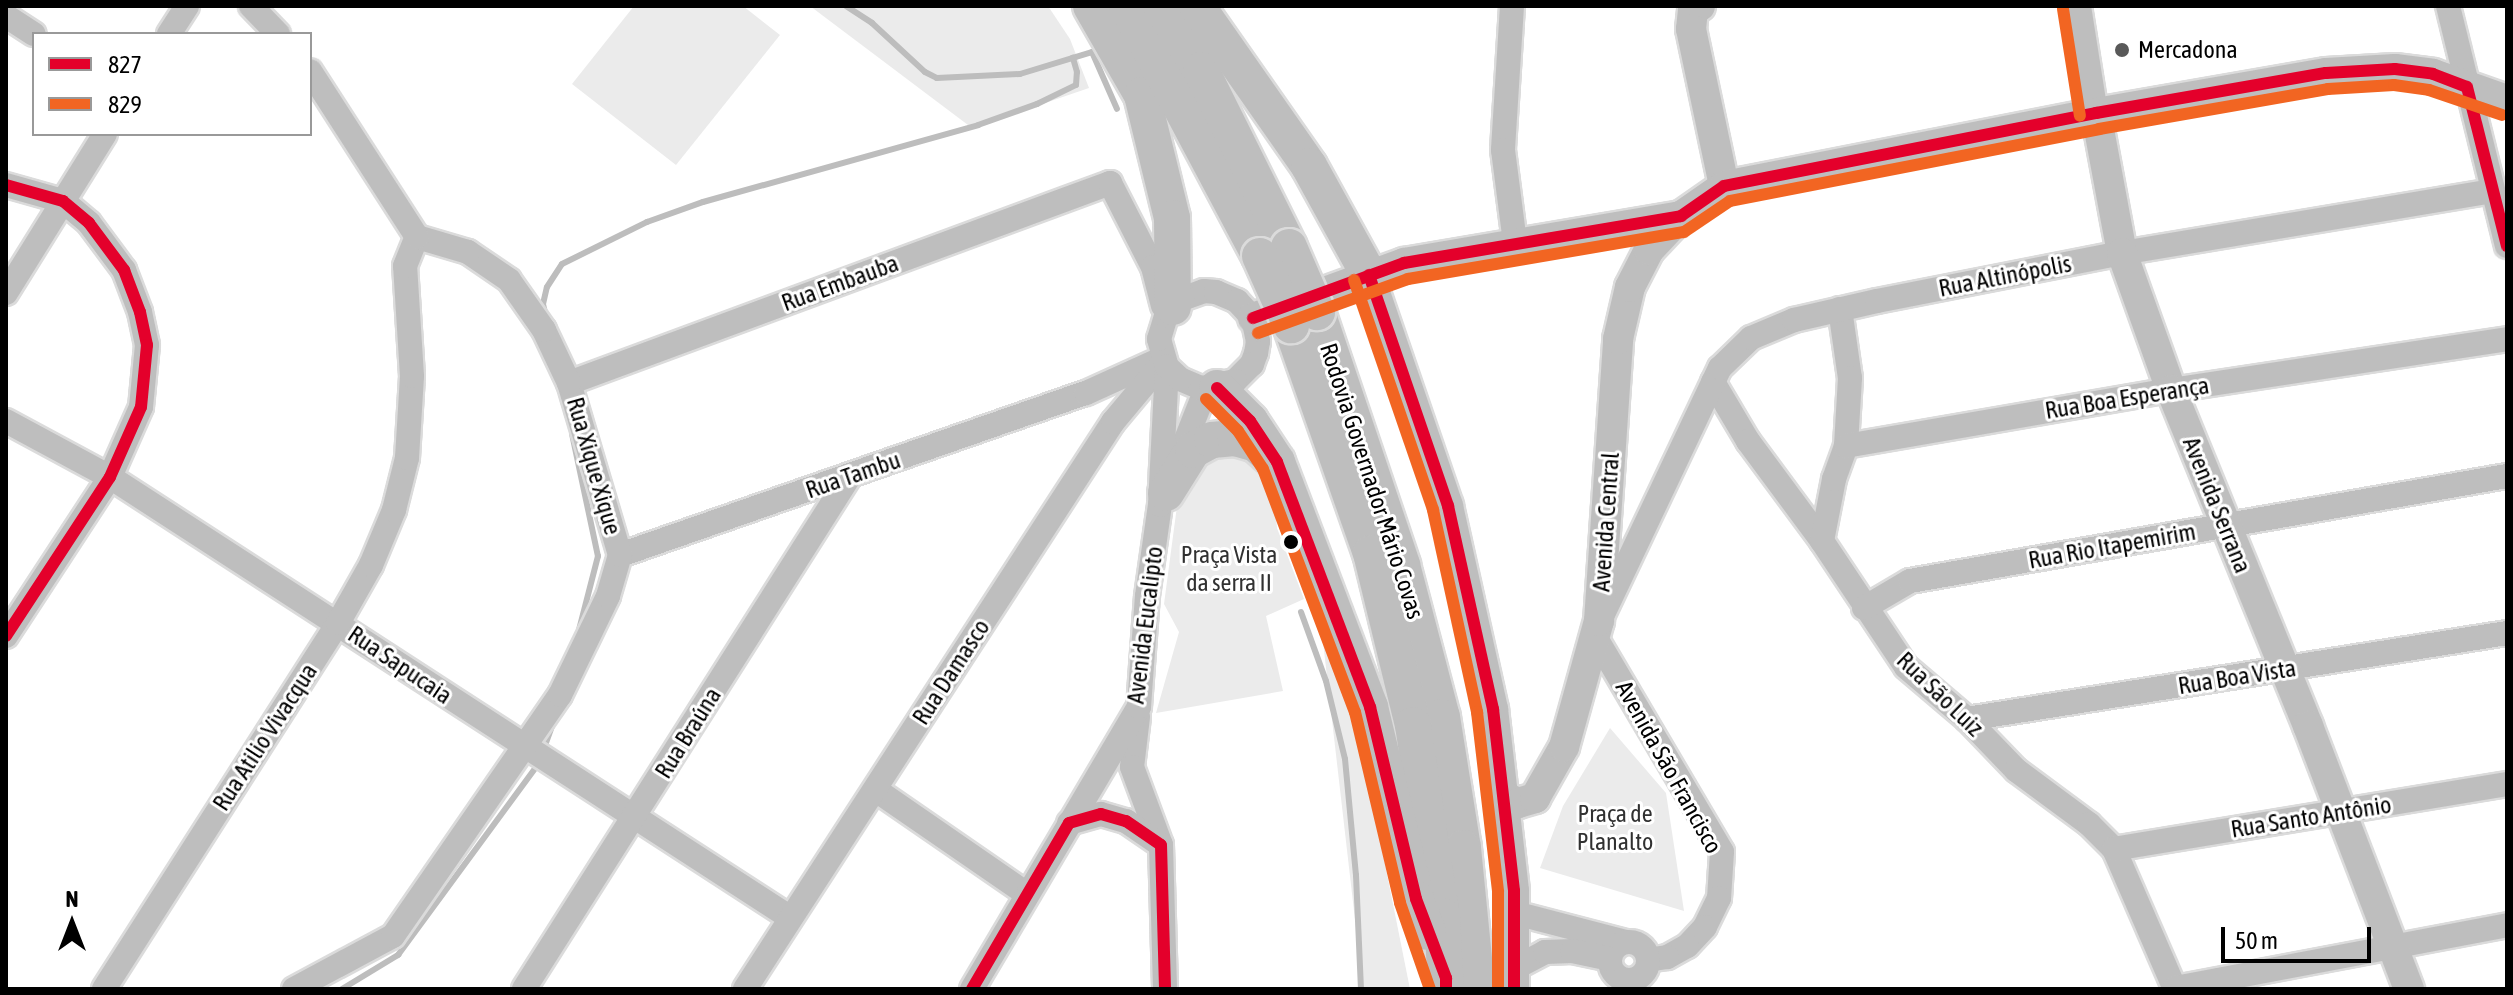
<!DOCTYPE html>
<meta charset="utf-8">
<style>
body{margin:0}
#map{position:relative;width:2513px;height:995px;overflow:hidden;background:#fff;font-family:"Asap Condensed",sans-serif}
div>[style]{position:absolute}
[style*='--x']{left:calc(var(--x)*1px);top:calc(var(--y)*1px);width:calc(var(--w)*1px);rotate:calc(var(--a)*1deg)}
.green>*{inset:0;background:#ebebeb}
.stream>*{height:6px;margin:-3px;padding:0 3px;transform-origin:3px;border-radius:3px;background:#bdbdbd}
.roads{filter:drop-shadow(2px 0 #dbdbdb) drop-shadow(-2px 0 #dbdbdb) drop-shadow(0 2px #dbdbdb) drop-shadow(0 -2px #dbdbdb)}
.minor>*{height:24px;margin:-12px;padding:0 12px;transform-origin:12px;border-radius:12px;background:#bebebe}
.minor>.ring{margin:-12px;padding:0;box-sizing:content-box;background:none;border:24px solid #bebebe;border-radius:50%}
.tertiary>*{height:30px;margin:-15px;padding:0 15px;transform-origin:15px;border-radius:15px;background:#bebebe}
.primary>*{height:36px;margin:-18px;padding:0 18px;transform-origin:18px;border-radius:18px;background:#bebebe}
.bridges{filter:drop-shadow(2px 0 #dbdbdb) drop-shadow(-2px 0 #dbdbdb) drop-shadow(0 2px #dbdbdb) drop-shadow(0 -2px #dbdbdb)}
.primary-bridge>*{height:36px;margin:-18px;padding:0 18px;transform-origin:18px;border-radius:18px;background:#bebebe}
.bus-1>*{height:12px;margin:-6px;padding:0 6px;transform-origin:6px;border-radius:6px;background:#e4002b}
.bus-2>*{height:12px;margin:-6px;padding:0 6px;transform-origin:6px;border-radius:6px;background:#f26522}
.dots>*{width:22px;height:22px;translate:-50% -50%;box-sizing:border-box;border:4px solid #fff;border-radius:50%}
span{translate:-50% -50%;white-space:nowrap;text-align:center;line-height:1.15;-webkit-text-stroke:6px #fff;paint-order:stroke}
.poi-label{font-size:24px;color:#000}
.left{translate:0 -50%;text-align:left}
.street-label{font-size:24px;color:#000}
.park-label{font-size:24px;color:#313131}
.frame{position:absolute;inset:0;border:8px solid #000;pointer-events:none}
.legend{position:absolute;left:32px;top:32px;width:280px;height:104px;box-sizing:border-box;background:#fff;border:2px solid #999;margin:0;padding:10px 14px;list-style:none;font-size:24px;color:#000}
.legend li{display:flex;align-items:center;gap:16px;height:40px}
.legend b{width:40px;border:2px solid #999}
.north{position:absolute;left:32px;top:883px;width:80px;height:80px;-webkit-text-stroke:6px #fff;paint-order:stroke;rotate:0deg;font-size:22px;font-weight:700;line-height:32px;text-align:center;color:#000}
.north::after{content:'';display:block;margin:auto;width:28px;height:36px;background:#000;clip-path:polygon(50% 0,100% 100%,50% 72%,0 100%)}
.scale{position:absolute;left:2221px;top:927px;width:150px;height:36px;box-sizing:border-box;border:4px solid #000;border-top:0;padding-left:10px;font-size:24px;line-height:28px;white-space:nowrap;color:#000;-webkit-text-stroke:6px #fff;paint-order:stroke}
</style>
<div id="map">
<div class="green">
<div style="clip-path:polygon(634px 6px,743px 6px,780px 35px,676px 165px,572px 84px)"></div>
<div style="clip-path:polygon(810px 6px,1048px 6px,1070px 39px,1089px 88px,972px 128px)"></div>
<div style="clip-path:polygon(1227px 451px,1251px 455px,1273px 480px,1277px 528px,1304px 599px,1266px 616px,1283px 691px,1156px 713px,1179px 632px,1164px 604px,1177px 506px,1192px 469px)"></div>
<div style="clip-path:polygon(1322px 633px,1339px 634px,1410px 989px,1363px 989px)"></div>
<div style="clip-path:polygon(1610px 728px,1666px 793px,1684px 911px,1540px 868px,1563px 806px)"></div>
</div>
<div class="stream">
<div style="--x:846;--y:6;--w:31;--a:33"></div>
<div style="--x:872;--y:23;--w:72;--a:42.8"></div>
<div style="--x:925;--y:72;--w:13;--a:27"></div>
<div style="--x:937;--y:78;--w:83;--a:-2.8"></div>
<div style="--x:1020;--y:74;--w:75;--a:-17"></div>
<div style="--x:1092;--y:52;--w:62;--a:66.3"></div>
<div style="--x:546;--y:317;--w:13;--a:-103"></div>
<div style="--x:543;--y:304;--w:17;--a:-77"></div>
<div style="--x:547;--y:287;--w:27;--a:-57"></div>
<div style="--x:562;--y:264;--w:95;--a:-26.3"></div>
<div style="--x:647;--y:222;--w:59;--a:-19.7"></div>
<div style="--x:703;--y:202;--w:286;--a:-15.6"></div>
<div style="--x:978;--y:125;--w:63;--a:-19.6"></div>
<div style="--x:1037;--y:104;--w:43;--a:-26"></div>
<div style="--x:1076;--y:85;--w:13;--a:-86"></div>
<div style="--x:1077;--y:72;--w:15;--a:-106"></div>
<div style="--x:572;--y:434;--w:125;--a:78"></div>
<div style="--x:598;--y:556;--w:76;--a:104.4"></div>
<div style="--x:1301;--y:612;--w:73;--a:70.1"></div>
<div style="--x:1326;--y:681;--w:80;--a:76.3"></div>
<div style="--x:1345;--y:759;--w:117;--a:84.6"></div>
<div style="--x:1356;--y:875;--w:114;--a:87.5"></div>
<div style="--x:543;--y:751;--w:29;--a:-70"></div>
<div style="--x:342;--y:989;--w:66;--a:-31.3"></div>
<div style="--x:398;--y:955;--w:233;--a:-53.7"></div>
</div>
<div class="roads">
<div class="minor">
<div style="--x:251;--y:6;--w:39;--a:46"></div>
<div style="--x:1512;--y:6;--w:144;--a:93.6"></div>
<div style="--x:1503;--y:150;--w:93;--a:82.6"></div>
<div style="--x:2079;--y:6;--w:108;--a:81"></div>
<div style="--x:2448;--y:6;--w:247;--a:76.2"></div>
<div style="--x:6;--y:16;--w:33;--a:33"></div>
<div style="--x:169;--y:34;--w:33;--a:-57"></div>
<div style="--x:6;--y:185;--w:59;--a:15.7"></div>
<div style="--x:63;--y:201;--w:34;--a:40"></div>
<div style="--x:89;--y:223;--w:59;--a:53.3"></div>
<div style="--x:124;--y:270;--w:45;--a:69.1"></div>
<div style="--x:140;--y:312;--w:34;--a:78"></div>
<div style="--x:147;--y:345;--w:62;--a:95.5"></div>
<div style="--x:141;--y:407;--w:77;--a:113.9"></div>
<div style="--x:110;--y:477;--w:190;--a:123.2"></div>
<div style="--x:6;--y:293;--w:187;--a:-58.1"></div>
<div style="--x:1840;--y:309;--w:70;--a:81.8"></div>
<div style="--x:1850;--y:378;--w:68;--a:93.4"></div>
<div style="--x:1713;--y:382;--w:69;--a:59.3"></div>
<div style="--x:1748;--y:441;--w:124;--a:53.5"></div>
<div style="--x:1822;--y:541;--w:151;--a:56.3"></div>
<div style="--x:1906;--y:667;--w:80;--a:40.4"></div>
<div style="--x:1967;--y:719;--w:71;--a:46.1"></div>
<div style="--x:2016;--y:770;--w:91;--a:36.5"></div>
<div style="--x:2089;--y:824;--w:35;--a:45"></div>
<div style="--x:2114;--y:849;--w:153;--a:66.5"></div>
<div style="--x:569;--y:383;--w:577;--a:-20.29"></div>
<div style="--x:1110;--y:183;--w:94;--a:62.9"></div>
<div style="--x:1153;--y:267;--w:40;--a:75.6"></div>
<div style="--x:6;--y:421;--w:118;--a:28.3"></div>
<div style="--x:110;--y:477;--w:809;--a:32.94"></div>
<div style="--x:1177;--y:462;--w:79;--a:-68.3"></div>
<div style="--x:1822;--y:541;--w:63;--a:-79"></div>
<div style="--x:1834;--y:479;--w:35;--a:-70"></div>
<div style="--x:1846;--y:446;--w:330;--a:-9.8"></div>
<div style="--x:2171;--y:390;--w:340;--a:-8.6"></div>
<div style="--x:620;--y:555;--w:493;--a:-19.2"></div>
<div style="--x:1086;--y:393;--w:82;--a:-24.4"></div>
<div style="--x:1864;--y:608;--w:53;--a:-30.4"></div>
<div style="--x:1910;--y:581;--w:606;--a:-9.98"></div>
<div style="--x:1604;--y:612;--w:270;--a:-64.6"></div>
<div style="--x:1720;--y:368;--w:43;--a:-44.1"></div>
<div style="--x:1751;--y:338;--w:47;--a:-22.7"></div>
<div style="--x:1794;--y:320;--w:85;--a:-12.9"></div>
<div style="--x:1877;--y:301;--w:250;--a:-11.1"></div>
<div style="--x:2122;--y:253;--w:375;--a:-9.5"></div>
<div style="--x:1596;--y:638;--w:248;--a:59.5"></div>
<div style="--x:1722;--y:852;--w:46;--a:93.7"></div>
<div style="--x:1719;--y:898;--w:32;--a:116"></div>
<div style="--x:1705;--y:927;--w:26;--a:133"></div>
<div style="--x:1687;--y:946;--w:23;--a:151"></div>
<div style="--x:1667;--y:957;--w:19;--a:171"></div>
<div style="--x:1138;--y:717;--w:50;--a:96.8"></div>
<div style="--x:1132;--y:767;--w:83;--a:69.6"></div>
<div style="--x:1161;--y:845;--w:144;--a:88.4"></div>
<div style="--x:1967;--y:719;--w:547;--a:-9.05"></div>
<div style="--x:876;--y:790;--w:183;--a:34.6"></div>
<div style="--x:1069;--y:823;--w:33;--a:-16"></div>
<div style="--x:1101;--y:814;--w:26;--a:16"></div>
<div style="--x:1126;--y:821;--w:42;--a:34.4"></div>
<div style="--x:2114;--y:849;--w:398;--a:-9.4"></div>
<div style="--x:1515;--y:913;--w:115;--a:14.6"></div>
<div class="ring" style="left:1610px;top:942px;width:14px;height:14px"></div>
<div style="--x:1515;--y:968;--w:34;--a:-28"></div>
<div style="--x:1545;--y:952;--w:27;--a:-2"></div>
<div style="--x:1572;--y:951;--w:39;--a:12"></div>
<div style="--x:2175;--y:988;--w:338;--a:-10.7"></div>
<div style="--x:104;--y:989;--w:434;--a:-57.4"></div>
<div style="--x:338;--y:623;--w:67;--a:-60.4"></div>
<div style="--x:371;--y:565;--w:60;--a:-67.3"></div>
<div style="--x:394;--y:510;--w:54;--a:-76"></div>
<div style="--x:407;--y:458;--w:82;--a:-86.5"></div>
<div style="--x:412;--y:376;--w:110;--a:-93.6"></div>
<div style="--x:405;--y:266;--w:31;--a:-68"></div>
<div style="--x:294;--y:989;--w:112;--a:-28.2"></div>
<div style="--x:393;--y:936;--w:293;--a:-55.3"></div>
<div style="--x:560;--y:695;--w:110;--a:-64.1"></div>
<div style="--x:608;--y:596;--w:43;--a:-73.7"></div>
<div style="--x:620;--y:555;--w:179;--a:-106.5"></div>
<div style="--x:569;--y:383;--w:59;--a:-115.3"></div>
<div style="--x:544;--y:330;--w:61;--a:-125"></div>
<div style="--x:509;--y:280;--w:50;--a:-145.7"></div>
<div style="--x:468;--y:252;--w:53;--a:-163.6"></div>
<div style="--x:417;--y:237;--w:197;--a:-122.8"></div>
<div style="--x:524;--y:989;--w:606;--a:-57.59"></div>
<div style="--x:745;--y:989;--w:676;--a:-57.02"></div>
<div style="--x:1113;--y:422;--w:80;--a:-50.1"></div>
<div style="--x:972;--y:989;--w:328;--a:-59.4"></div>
<div style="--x:1139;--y:707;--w:111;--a:-85.9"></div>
<div style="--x:1147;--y:596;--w:92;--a:-81.9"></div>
<div style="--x:1160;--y:505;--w:138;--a:-87.1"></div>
<div style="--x:1167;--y:367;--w:29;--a:-106"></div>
<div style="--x:1159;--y:339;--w:24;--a:-73"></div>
<div style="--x:1166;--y:316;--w:23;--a:-47"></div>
<div style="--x:1182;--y:299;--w:23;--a:-20"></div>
<div style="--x:1204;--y:291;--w:12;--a:5"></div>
<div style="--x:1216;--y:292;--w:23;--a:23"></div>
<div style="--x:1237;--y:301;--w:23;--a:47"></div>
<div style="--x:1253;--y:318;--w:24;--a:78"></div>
<div style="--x:1258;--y:341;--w:12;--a:99"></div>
<div style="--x:1256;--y:353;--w:12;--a:110"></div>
<div style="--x:1252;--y:364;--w:24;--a:135"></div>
<div style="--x:1235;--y:381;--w:35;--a:168"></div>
<div style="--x:1201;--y:388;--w:23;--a:-157"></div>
<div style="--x:1180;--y:379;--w:18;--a:-137"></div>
</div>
<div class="tertiary">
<div style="--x:1700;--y:6;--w:8;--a:150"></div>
<div style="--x:1693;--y:10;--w:19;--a:96"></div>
<div style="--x:1691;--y:29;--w:160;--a:78.1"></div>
<div style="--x:2096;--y:113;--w:142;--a:79.5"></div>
<div style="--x:2122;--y:253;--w:145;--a:70.3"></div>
<div style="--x:2171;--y:390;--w:363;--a:67.8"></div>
<div style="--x:2308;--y:726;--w:282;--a:69"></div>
<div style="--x:1369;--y:275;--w:244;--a:71.1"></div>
<div style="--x:1448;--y:506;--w:208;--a:77.5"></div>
<div style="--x:1493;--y:709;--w:183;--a:83.4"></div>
<div style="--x:1514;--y:891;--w:98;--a:90"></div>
<div style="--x:1253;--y:318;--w:161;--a:-20"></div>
<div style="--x:1404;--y:263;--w:281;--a:-9.6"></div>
<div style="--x:1681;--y:216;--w:52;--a:-34.9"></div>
<div style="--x:1724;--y:186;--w:379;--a:-11.1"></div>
<div style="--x:2096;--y:113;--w:233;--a:-9.9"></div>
<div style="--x:2326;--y:73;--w:69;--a:-3.3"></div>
<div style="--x:2395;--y:69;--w:38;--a:7"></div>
<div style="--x:2433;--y:74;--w:78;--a:19.4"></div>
<div style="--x:1502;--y:795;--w:18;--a:27"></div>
<div style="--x:1518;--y:803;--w:18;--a:-16"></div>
<div style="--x:1535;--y:798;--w:59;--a:-60.4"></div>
<div style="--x:1564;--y:747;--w:131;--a:-74.5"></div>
<div style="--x:1599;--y:621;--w:283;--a:-86.1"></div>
<div style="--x:1618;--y:339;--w:53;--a:-77"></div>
<div style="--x:1630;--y:287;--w:42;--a:-62.8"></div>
<div style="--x:1649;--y:250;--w:47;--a:-46.7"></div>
</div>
<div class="primary">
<div style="--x:1091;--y:6;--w:103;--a:60.2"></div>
<div style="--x:1142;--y:95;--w:127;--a:76.3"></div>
<div style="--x:1172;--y:218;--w:89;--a:89.4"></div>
<div style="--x:1127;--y:6;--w:283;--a:62"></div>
<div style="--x:1161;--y:6;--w:75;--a:58"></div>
<div style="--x:1201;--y:70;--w:198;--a:63.6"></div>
<div style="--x:1197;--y:6;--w:195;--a:55"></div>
<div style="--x:1309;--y:166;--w:124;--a:61.2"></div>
<div style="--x:1317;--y:312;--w:267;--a:71.4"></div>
<div style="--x:1402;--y:565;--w:157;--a:75.3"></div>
<div style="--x:1442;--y:717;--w:133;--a:80.9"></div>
<div style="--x:1463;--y:848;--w:142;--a:84.3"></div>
<div style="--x:1291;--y:325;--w:242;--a:70.7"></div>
<div style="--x:1371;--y:553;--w:177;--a:76.3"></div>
<div style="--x:1413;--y:725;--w:193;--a:81.4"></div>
<div style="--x:1442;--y:916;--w:73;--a:86.9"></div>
<div style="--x:1217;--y:388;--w:47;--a:45"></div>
<div style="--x:1250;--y:421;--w:49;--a:56.6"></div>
<div style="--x:1277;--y:462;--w:262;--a:69.2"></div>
<div style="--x:1370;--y:707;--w:197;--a:76.5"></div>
<div style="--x:1416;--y:899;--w:35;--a:70"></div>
<div style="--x:1166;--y:493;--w:51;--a:-57.9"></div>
<div style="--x:1193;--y:450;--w:21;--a:-28"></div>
<div style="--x:1212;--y:440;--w:23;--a:-5"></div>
<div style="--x:1235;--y:438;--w:22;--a:16"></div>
<div style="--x:1256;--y:444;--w:25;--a:42"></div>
</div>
</div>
<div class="bridges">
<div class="primary-bridge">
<div style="--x:1289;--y:247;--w:71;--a:66.7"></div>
<div style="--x:1260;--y:256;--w:76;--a:65.8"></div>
</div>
</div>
<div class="bus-1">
<div style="--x:6;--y:185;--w:59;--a:15.7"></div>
<div style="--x:63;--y:201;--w:34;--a:40"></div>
<div style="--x:89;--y:223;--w:59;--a:53.3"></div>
<div style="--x:124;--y:270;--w:45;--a:69.1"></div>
<div style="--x:140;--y:312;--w:34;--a:78"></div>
<div style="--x:147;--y:345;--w:62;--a:95.5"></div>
<div style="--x:141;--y:407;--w:77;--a:113.9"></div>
<div style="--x:110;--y:477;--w:190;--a:123.2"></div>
<div style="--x:1369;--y:275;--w:244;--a:71.1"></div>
<div style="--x:1448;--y:506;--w:208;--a:77.5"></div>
<div style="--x:1493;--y:709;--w:183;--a:83.4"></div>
<div style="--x:1514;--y:891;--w:98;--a:90"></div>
<div style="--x:1253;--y:318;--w:161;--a:-20"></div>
<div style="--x:1404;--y:263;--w:281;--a:-9.6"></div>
<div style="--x:1681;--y:216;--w:52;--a:-34.9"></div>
<div style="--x:1724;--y:186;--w:379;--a:-11.1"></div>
<div style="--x:2096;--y:113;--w:233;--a:-9.9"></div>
<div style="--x:2326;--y:73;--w:69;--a:-3.3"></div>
<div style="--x:2395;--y:69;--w:38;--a:7"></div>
<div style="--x:2433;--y:74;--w:36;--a:21"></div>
<div style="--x:2467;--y:87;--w:164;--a:75.9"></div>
<div style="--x:1217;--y:388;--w:47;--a:45"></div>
<div style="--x:1250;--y:421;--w:49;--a:56.6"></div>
<div style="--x:1277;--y:462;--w:262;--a:69.2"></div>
<div style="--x:1370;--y:707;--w:197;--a:76.5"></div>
<div style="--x:1416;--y:899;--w:85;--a:69.2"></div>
<div style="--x:1446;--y:978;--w:11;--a:90"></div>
<div style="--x:972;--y:989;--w:192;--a:-59.7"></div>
<div style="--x:1069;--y:823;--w:33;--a:-16"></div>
<div style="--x:1101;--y:814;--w:26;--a:16"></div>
<div style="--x:1126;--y:821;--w:42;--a:34.4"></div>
<div style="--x:1161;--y:845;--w:144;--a:88.4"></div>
</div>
<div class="bus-2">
<div style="--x:2063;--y:9;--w:108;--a:81"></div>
<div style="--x:1354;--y:280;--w:243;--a:71"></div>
<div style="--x:1433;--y:510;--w:207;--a:77.7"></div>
<div style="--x:1477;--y:712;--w:181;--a:83.3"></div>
<div style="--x:1498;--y:892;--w:97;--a:90"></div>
<div style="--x:1258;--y:333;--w:159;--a:-19.8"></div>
<div style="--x:1408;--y:279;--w:280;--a:-9.7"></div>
<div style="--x:1684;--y:232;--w:55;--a:-34"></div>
<div style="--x:1730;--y:201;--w:376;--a:-11"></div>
<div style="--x:2099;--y:129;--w:232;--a:-9.9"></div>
<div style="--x:2328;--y:89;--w:66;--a:-3.5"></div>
<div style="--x:2394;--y:85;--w:35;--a:8"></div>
<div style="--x:2429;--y:90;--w:77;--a:18.9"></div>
<div style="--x:1206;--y:399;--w:45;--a:45"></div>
<div style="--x:1238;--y:431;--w:45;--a:56.7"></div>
<div style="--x:1263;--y:469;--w:260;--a:69.3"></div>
<div style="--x:1355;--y:712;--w:196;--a:76.7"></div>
<div style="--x:1400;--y:903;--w:91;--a:70.8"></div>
</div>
<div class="dots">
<div style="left:2122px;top:50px;background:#595959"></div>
<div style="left:1291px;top:542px;background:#000"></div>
</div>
<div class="poi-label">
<span class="left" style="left:2138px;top:50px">Mercadona</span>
</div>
<div class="street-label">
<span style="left:2005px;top:276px;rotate:-11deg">Rua Altinópolis</span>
<span style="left:840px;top:283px;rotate:-20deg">Rua Embauba</span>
<span style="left:2127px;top:398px;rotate:-9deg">Rua Boa Esperança</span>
<span style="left:594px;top:466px;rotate:74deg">Rua Xique Xique</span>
<span style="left:853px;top:475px;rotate:-19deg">Rua Tambu</span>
<span style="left:1372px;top:481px;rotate:72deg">Rodovia Governador Mário Covas</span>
<span style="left:2217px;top:505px;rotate:68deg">Avenida Serrana</span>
<span style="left:1606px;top:522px;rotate:-86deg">Avenida Central</span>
<span style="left:2112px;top:546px;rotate:-10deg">Rua Rio Itapemirim</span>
<span style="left:1145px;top:625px;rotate:-83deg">Avenida Eucalipto</span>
<span style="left:400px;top:665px;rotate:34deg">Rua Sapucaia</span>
<span style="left:951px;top:672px;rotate:-57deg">Rua Damasco</span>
<span style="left:2237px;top:677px;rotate:-9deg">Rua Boa Vista</span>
<span style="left:1940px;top:694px;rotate:44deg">Rua São Luiz</span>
<span style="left:688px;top:733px;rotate:-58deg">Rua Braúna</span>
<span style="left:265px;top:737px;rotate:-57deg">Rua Atilio Vivacqua</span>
<span style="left:1669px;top:767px;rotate:61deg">Avenida São Francisco</span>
<span style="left:2311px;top:817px;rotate:-9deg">Rua Santo Antônio</span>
</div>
<div class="park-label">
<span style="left:1229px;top:569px">Praça Vista<br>da serra II</span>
<span style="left:1615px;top:828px">Praça de<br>Planalto</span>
</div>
<div class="frame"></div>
<ul class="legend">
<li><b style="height:10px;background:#e4002b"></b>827</li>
<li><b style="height:10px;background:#f26522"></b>829</li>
</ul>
<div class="north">N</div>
<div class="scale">50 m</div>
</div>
